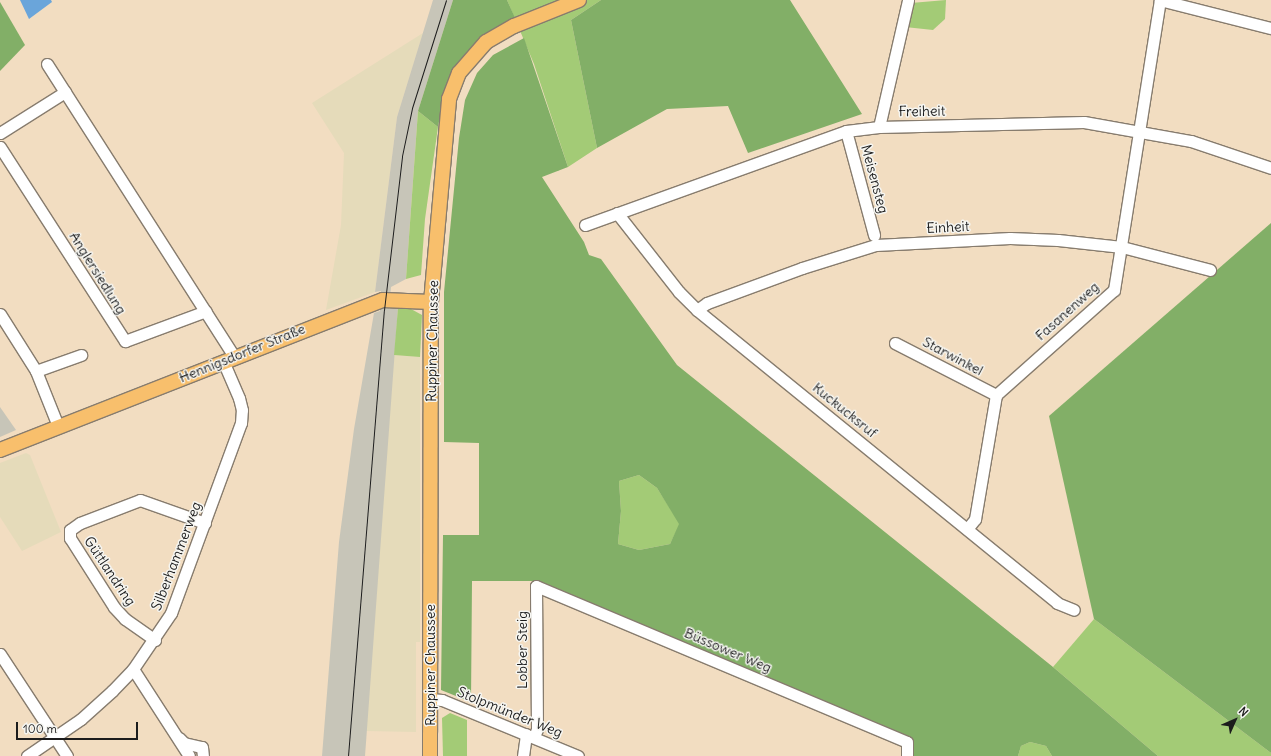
<!DOCTYPE html>
<meta charset="utf-8">
<style>
body{margin:0}
#map{position:relative;width:1271px;height:756px;overflow:hidden;background:#f2ddc1;font-family:Delius,sans-serif}
div>[style]{position:absolute}
[style*='--x']{left:calc(var(--x)*1px);top:calc(var(--y)*1px);width:calc(var(--w)*1px);rotate:calc(var(--a)*1deg)}
.built>*{inset:0;background:#e5dbba}
.industrial>*{inset:0;background:#c7c5b8}
.green>*{inset:0;background:#a3cb76}
.forest>*{inset:0;background:#82af67}
.water>*{inset:0;background:#6aa5da}
.roads{filter:drop-shadow(1px 0 #877c6e) drop-shadow(-1px 0 #877c6e) drop-shadow(0 1px #877c6e) drop-shadow(0 -1px #877c6e)}
.minor>*{height:11px;margin:-5.5px;padding:0 5.5px;transform-origin:5.5px;border-radius:5.5px;background:#fff}
.major>*{height:14px;margin:-7px;padding:0 7px;transform-origin:7px;border-radius:7px;background:#f8bf6c}
.tram>*{height:1px;margin:-0.5px;padding:0 0.5px;transform-origin:0.5px;border-radius:0.5px;background:#1c1c1c}
span{translate:-50% -50%;white-space:nowrap;text-align:center;line-height:1.15;-webkit-text-stroke:3px #f6f6f2;paint-order:stroke}
.street-label{font-size:14px;color:#1c1c1c}
.north{position:absolute;left:1215px;top:700px;width:40px;height:40px;-webkit-text-stroke:3px #f6f6f2;paint-order:stroke;rotate:45deg;font-size:11px;font-weight:700;line-height:16px;text-align:center;color:#1c1c1c}
.north::after{content:'';display:block;margin:auto;width:14px;height:18px;background:#1c1c1c;clip-path:polygon(50% 0,100% 100%,50% 72%,0 100%)}
.scale{position:absolute;left:16px;top:722px;width:122px;height:18px;box-sizing:border-box;border:2px solid #1c1c1c;border-top:0;padding-left:5px;font-size:12px;line-height:14px;white-space:nowrap;color:#1c1c1c;-webkit-text-stroke:3px #f6f6f2;paint-order:stroke}
</style>
<div id="map">
<div class="built">
<div style="clip-path:polygon(423px 33px,397px 117px,375px 292px,326px 310px,341px 225px,344px 153px,312px 103px)"></div>
<div style="clip-path:polygon(394px 355px,420px 357px,420px 642px,416px 642px,416px 732px,366px 731px)"></div>
<div style="clip-path:polygon(26px 453px,30px 455px,61px 532px,22px 551px,0 517px,0 463px)"></div>
</div>
<div class="industrial">
<div style="clip-path:polygon(433px 0,453px 0,418px 111px,406px 279px,391px 287px,389px 309px,398px 308px,365px 756px,322px 756px,339px 542px,354px 429px,374px 313px,380px 311px,381px 291px,375px 292px,397px 117px)"></div>
<div style="clip-path:polygon(0 407px,16px 430px,0 437px)"></div>
</div>
<div class="green">
<div style="clip-path:polygon(507px 0,601px 0,571px 20px,597px 148px,568px 167px,534px 64px)"></div>
<div style="clip-path:polygon(946px 0,945px 19px,933px 30px,905px 27px,911px 3px)"></div>
<div style="clip-path:polygon(418px 111px,438px 127px,425px 219px,421px 275px,406px 279px)"></div>
<div style="clip-path:polygon(398px 308px,411px 309px,422px 315px,420px 357px,394px 355px)"></div>
<div style="clip-path:polygon(639px 475px,657px 488px,680px 524px,670px 544px,639px 550px,618px 544px,621px 511px,619px 481px)"></div>
<div style="clip-path:polygon(1094px 619px,1271px 753px,1271px 756px,1158px 756px,1053px 667px)"></div>
<div style="clip-path:polygon(450px 713px,467px 720px,467px 756px,443px 756px,442px 718px)"></div>
<div style="clip-path:polygon(1030px 742px,1046px 746px,1052px 756px,1018px 756px,1021px 746px)"></div>
</div>
<div class="forest">
<div style="clip-path:polygon(453px 0,507px 0,516px 20px,484px 35px,454px 68px,443px 100px,438px 127px,418px 111px)"></div>
<div style="clip-path:polygon(601px 0,790px 0,862px 114px,748px 153px,728px 106px,667px 109px,597px 148px,571px 20px)"></div>
<div style="clip-path:polygon(0 2px,25px 45px,0 71px)"></div>
<div style="clip-path:polygon(evenodd,524px 38px,568px 167px,542px 177px,584px 242px,589px 255px,601px 259px,677px 365px,1053px 667px,1158px 756px,1052px 756px,1046px 746px,1030px 742px,1021px 746px,1018px 756px,910px 756px,907px 742px,536px 586px,533px 581px,472px 581px,471px 702px,441px 690px,443px 535px,479px 535px,479px 443px,444px 442px,444px 292px,459px 138px,465px 100px,477px 73px,493px 55px,524px 38px,639px 475px,657px 488px,679px 524px,670px 544px,639px 550px,618px 544px,621px 511px,619px 481px,639px 475px)"></div>
<div style="clip-path:polygon(1271px 223px,1271px 753px,1094px 619px,1049px 416px)"></div>
</div>
<div class="water">
<div style="clip-path:polygon(20px 0,51px 0,52px 2px,29px 19px)"></div>
</div>
<div class="roads">
<div class="minor">
<div style="--x:1160;--y:0;--w:114;--a:14.2"></div>
<div style="--x:47;--y:64;--w:347;--a:57.4"></div>
<div style="--x:879;--y:127;--w:130;--a:-77.1"></div>
<div style="--x:846;--y:131;--w:108;--a:74.9"></div>
<div style="--x:0;--y:133;--w:77;--a:-32.2"></div>
<div style="--x:0;--y:147;--w:231;--a:57.2"></div>
<div style="--x:125;--y:341;--w:86;--a:-20.3"></div>
<div style="--x:617;--y:213;--w:100;--a:51.9"></div>
<div style="--x:679;--y:292;--w:25;--a:45"></div>
<div style="--x:697;--y:310;--w:464;--a:39.1"></div>
<div style="--x:1057;--y:603;--w:18;--a:22"></div>
<div style="--x:585;--y:225;--w:277;--a:-19.8"></div>
<div style="--x:846;--y:131;--w:33;--a:-7"></div>
<div style="--x:879;--y:127;--w:205;--a:-1.4"></div>
<div style="--x:1084;--y:122;--w:109;--a:10.1"></div>
<div style="--x:1191;--y:141;--w:84;--a:18.6"></div>
<div style="--x:697;--y:310;--w:12;--a:-35"></div>
<div style="--x:707;--y:303;--w:101;--a:-20.2"></div>
<div style="--x:802;--y:268;--w:77;--a:-17.3"></div>
<div style="--x:876;--y:245;--w:134;--a:-3"></div>
<div style="--x:1010;--y:238;--w:48;--a:2.4"></div>
<div style="--x:1058;--y:240;--w:64;--a:6.2"></div>
<div style="--x:1122;--y:247;--w:91;--a:14.6"></div>
<div style="--x:0;--y:314;--w:67;--a:57.7"></div>
<div style="--x:36;--y:371;--w:59;--a:68.2"></div>
<div style="--x:895;--y:343;--w:114;--a:27.2"></div>
<div style="--x:36;--y:371;--w:48;--a:-19.6"></div>
<div style="--x:967;--y:529;--w:13;--a:-51"></div>
<div style="--x:975;--y:519;--w:126;--a:-80.4"></div>
<div style="--x:996;--y:395;--w:158;--a:-41.7"></div>
<div style="--x:1114;--y:290;--w:294;--a:-81"></div>
<div style="--x:155;--y:640;--w:37;--a:-145"></div>
<div style="--x:125;--y:619;--w:16;--a:-133"></div>
<div style="--x:114;--y:607;--w:82;--a:-122.5"></div>
<div style="--x:70;--y:538;--w:8;--a:-90"></div>
<div style="--x:70;--y:530;--w:12;--a:-35"></div>
<div style="--x:80;--y:523;--w:64;--a:-21"></div>
<div style="--x:140;--y:500;--w:69;--a:19.5"></div>
<div style="--x:0;--y:654;--w:122;--a:56.7"></div>
<div style="--x:133;--y:669;--w:103;--a:57.2"></div>
<div style="--x:430;--y:699;--w:12;--a:5"></div>
<div style="--x:442;--y:700;--w:147;--a:22.4"></div>
<div style="--x:534;--y:737;--w:9;--a:-69"></div>
<div style="--x:537;--y:729;--w:143;--a:-90.4"></div>
<div style="--x:536;--y:586;--w:402;--a:22.8"></div>
<div style="--x:907;--y:742;--w:14;--a:90"></div>
<div style="--x:179;--y:738;--w:7;--a:45"></div>
<div style="--x:184;--y:743;--w:18;--a:13"></div>
<div style="--x:202;--y:747;--w:9;--a:84"></div>
<div style="--x:27;--y:756;--w:65;--a:-34.4"></div>
<div style="--x:81;--y:719;--w:42;--a:-42.1"></div>
<div style="--x:112;--y:691;--w:30;--a:-46"></div>
<div style="--x:133;--y:669;--w:68;--a:-55.8"></div>
<div style="--x:171;--y:613;--w:202;--a:-69.8"></div>
<div style="--x:241;--y:423;--w:13;--a:-86"></div>
<div style="--x:242;--y:410;--w:12;--a:-104"></div>
<div style="--x:239;--y:398;--w:40;--a:-113.4"></div>
<div style="--x:523;--y:756;--w:22;--a:-82"></div>
</div>
<div class="major">
<div style="--x:0;--y:450;--w:411;--a:-21.4"></div>
<div style="--x:383;--y:300;--w:48;--a:2.4"></div>
<div style="--x:430;--y:756;--w:454;--a:-89.9"></div>
<div style="--x:431;--y:302;--w:204;--a:-84.9"></div>
<div style="--x:449;--y:99;--w:28;--a:-69"></div>
<div style="--x:459;--y:73;--w:41;--a:-48.9"></div>
<div style="--x:486;--y:42;--w:32;--a:-30"></div>
<div style="--x:514;--y:26;--w:70;--a:-21.8"></div>
</div>
</div>
<div class="tram">
<div style="--x:348;--y:756;--w:447;--a:-85.4"></div>
<div style="--x:384;--y:310;--w:155;--a:-83.3"></div>
<div style="--x:402;--y:156;--w:49;--a:-78.2"></div>
<div style="--x:412;--y:108;--w:113;--a:-72.5"></div>
</div>
<div class="street-label">
<span style="left:922px;top:111px;rotate:-1deg">Freiheit</span>
<span style="left:875px;top:179px;rotate:75deg">Meisensteg</span>
<span style="left:948px;top:227px;rotate:-3deg">Einheit</span>
<span style="left:98px;top:273px;rotate:58deg">Anglersiedlung</span>
<span style="left:1067px;top:311px;rotate:-42deg">Fasanenweg</span>
<span style="left:432px;top:341px;rotate:-89deg">Ruppiner Chaussee</span>
<span style="left:242px;top:353px;rotate:-22deg">Hennigsdorfer Straße</span>
<span style="left:953px;top:356px;rotate:28deg">Starwinkel</span>
<span style="left:845px;top:410px;rotate:39deg">Kuckucksruf</span>
<span style="left:176px;top:556px;rotate:-69deg">Silberhammerweg</span>
<span style="left:110px;top:571px;rotate:56deg">Güttlandring</span>
<span style="left:522px;top:650px;rotate:-90deg">Lobber Steig</span>
<span style="left:728px;top:650px;rotate:23deg">Büssower Weg</span>
<span style="left:430px;top:665px;rotate:-90deg">Ruppiner Chaussee</span>
<span style="left:510px;top:712px;rotate:22deg">Stolpmünder Weg</span>
</div>
<div class="north">N</div>
<div class="scale">100 m</div>
</div>
